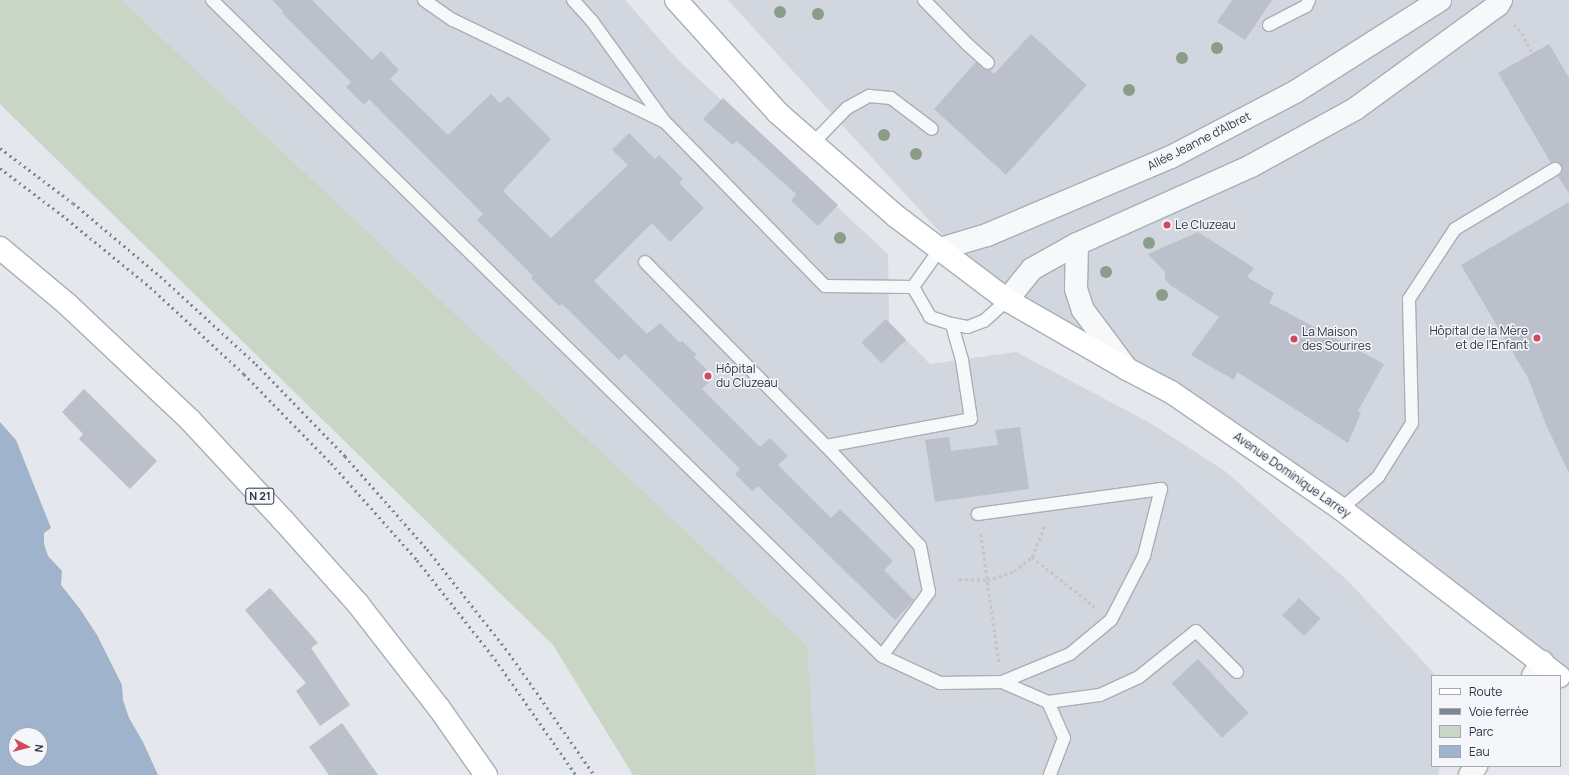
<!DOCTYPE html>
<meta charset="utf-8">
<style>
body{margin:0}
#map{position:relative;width:1569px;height:775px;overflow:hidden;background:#e4e7ec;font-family:Manrope,sans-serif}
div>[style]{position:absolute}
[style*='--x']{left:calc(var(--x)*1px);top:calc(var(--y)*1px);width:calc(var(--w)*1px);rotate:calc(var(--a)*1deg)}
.built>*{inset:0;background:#d2d6de}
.green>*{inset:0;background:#c9d6c5}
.water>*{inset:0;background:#9fb4cc}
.building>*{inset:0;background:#bbc0ca;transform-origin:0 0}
.path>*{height:2.5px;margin-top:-1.25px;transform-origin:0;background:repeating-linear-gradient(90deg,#c2c5cb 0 3px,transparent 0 6px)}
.roads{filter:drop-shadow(1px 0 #a9aeb7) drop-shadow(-1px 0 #a9aeb7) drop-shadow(0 1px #a9aeb7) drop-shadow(0 -1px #a9aeb7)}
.lane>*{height:12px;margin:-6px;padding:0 6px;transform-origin:6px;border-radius:6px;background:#f7f8fa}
.street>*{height:22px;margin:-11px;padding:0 11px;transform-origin:11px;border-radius:11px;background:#f7f8fa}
.secondary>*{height:22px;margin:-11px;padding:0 11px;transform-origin:11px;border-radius:11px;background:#fff}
.primary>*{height:22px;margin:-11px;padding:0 11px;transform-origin:11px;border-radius:11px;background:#fff}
.rail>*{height:3px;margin-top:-1.5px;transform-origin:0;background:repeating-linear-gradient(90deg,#7d8696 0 2px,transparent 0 6px)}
.trees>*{width:12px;height:12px;margin:-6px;border-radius:50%;background:#899d89}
.dots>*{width:11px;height:11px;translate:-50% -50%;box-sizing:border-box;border:2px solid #f4f6f9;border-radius:50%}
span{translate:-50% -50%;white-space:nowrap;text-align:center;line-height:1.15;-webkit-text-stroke:3px #f4f6f9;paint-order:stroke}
.shield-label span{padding:1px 3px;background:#f4f6f9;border:1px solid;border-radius:3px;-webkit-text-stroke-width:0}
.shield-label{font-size:11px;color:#2b3445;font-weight:700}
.street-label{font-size:12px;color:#2b3445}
.poi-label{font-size:12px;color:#2b3445}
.left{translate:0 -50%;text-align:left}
.right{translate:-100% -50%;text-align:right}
.legend{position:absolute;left:1431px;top:675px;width:130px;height:92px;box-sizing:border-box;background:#f4f6f9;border:1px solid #a4a8b1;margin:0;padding:5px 7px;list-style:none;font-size:12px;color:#2b3445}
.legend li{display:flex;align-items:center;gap:8px;height:20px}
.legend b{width:20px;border:1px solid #a4a8b1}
.north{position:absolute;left:8px;top:727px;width:40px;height:40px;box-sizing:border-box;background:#f4f6f9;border:1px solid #a4a8b1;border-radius:50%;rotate:97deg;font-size:11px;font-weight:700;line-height:16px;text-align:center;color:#2b3445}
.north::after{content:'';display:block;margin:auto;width:14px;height:18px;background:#d1495b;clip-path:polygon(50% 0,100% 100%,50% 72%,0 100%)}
</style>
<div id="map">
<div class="built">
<div style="clip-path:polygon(0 0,625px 0,677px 59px,888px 254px,889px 323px,930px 364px,1016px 352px,1152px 424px,1225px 471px,1349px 582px,1431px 670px,1435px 676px,1432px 676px,1432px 766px,1440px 766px,1438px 775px,648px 775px,549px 619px)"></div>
<div style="clip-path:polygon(728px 0,1569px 0,1569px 670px,980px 276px)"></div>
</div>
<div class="green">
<div style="clip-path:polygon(0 0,121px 0,807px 646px,816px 775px,633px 775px,553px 645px,0 104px)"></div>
</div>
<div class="water">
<div style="clip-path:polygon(evenodd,0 422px,16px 440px,51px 528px,44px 533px,44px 544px,48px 556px,62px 571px,61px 585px,80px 609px,97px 635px,122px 685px,123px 700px,129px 718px,143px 742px,158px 775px,0 775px,0 422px,16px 735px,40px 735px,40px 759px,16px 759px,16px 735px)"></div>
</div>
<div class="building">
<div style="clip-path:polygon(272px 0,312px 0,372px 60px,381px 51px,399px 70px,390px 79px,448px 135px,491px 94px,500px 103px,508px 96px,551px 139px,503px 191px,551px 238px,628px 165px,612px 150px,629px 133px,655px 159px,659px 155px,683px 179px,679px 183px,704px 208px,670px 242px,652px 223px,594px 281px,647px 334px,660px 323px,680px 343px,682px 341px,696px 354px,694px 357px,714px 377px,702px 389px,760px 447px,770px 438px,788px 456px,778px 465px,831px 518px,840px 509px,893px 561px,884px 570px,914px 600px,913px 601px,895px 620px,758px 486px,752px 491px,735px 474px,740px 469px,625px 354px,619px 360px,562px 304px,559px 306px,531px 278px,533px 276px,477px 220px,483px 214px,369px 99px,364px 105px,346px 87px,351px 82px,282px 13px,283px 11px)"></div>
<div style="clip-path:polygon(1232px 0,1272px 0,1245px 40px,1217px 22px)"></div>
<div style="clip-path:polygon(1031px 34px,1087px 85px,1006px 175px,934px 109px,976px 62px,983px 69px,990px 70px,994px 74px)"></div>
<div style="clip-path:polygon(1549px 44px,1569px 78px,1569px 194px,1558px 176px,1562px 172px,1562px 166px,1558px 162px,1551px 163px,1498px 73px)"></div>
<div style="clip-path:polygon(723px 98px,838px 205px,818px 226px,791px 201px,796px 194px,737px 141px,733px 145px,703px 119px)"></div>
<div style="clip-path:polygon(1569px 202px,1569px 473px,1547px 427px,1528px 378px,1461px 265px)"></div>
<div style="clip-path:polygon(1198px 232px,1254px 268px,1247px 277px,1274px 293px,1269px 303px,1384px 364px,1358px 411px,1361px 413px,1348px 443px,1237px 372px,1234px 380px,1191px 355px,1219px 317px,1170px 285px,1165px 279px,1165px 272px,1148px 254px)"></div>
<div style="left:886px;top:319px;width:29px;height:34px;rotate:46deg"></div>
<div style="clip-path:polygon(84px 389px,157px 461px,130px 489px,79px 439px,83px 434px,62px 412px)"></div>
<div style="clip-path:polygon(1020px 427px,1029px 489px,935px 502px,925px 440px,949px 437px,951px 451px,998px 445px,995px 430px)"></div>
<div style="clip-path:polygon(270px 588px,318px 643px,311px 648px,350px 705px,320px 726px,296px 691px,306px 683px,245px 610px)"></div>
<div style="left:1299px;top:598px;width:30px;height:24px;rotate:44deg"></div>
<div style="left:1198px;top:659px;width:74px;height:36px;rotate:47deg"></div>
<div style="clip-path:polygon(342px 723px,378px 775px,329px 775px,309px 747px)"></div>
</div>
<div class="path">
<div style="--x:1514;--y:24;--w:12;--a:48"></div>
<div style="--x:1522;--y:33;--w:22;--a:63"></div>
<div style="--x:981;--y:534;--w:129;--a:82"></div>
<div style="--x:1032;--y:557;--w:35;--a:-68"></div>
<div style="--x:959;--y:579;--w:28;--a:2"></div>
<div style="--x:987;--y:580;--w:28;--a:-18"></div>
<div style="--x:1014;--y:571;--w:23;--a:-38"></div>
<div style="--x:1032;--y:557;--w:80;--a:38.4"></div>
</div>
<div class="roads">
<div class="lane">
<div style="--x:212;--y:0;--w:938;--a:44.4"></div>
<div style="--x:882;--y:656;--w:64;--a:25"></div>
<div style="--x:940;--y:683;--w:62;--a:-0.9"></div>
<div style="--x:1002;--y:682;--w:74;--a:-22.4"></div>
<div style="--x:1070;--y:654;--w:53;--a:-39.7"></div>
<div style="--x:1111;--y:620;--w:72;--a:-62.7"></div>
<div style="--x:1144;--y:556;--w:69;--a:-75.8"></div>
<div style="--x:1161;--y:489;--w:185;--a:172.2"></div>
<div style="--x:424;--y:0;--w:35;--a:35"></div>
<div style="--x:453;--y:20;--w:233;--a:25.7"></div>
<div style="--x:573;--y:0;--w:28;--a:48"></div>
<div style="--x:592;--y:21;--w:123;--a:54.2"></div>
<div style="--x:664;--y:121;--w:231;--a:45.7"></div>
<div style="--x:825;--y:286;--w:88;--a:0.7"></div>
<div style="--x:924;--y:0;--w:62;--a:45.7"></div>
<div style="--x:967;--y:44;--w:28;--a:42"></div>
<div style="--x:1269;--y:25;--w:42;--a:-27.2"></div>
<div style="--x:1306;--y:6;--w:7;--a:-63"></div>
<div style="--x:813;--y:143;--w:49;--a:-45.8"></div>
<div style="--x:847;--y:108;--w:25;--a:-29"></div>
<div style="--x:869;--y:96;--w:22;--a:5"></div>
<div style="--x:891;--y:98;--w:51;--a:37.1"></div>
<div style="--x:940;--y:249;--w:47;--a:125.4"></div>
<div style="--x:913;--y:287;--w:34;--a:60"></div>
<div style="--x:930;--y:317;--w:23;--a:18"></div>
<div style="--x:952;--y:324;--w:16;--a:11"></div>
<div style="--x:968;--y:327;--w:17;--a:-21"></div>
<div style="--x:984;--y:321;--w:31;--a:-42"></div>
<div style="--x:645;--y:262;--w:258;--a:45.5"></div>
<div style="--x:826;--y:446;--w:137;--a:46.8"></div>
<div style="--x:920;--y:546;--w:47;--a:78.9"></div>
<div style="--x:929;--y:592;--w:79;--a:126.3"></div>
<div style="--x:826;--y:446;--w:147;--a:-10.5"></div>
<div style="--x:971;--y:419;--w:60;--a:-98.7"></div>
<div style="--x:962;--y:360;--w:37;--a:-106"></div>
<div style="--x:1341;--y:509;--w:49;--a:-40.9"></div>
<div style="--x:1378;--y:477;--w:64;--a:-57.8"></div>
<div style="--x:1412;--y:423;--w:124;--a:-91.4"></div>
<div style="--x:1409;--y:299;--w:84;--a:-56.7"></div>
<div style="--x:1455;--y:229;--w:117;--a:-31"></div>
<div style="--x:1002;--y:682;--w:50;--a:23.5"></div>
<div style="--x:1048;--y:702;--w:52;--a:-7.7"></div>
<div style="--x:1100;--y:695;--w:43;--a:-24.8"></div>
<div style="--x:1139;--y:677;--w:73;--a:-38.9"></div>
<div style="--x:1196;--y:631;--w:58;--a:45"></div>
<div style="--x:1048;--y:702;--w:39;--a:66"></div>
<div style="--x:1064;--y:738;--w:40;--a:111"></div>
</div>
<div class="street">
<div style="--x:1077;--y:244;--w:45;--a:91.3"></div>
<div style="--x:1076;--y:289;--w:22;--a:72"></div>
<div style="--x:1083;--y:310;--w:74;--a:53.3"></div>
<div style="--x:940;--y:249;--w:49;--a:-16.6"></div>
<div style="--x:987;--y:235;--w:200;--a:-23"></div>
<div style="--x:1171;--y:157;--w:140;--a:-27.7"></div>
<div style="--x:1295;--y:92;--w:172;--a:-32.4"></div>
<div style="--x:1007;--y:300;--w:40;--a:-51"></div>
<div style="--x:1032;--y:269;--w:51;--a:-29.1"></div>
<div style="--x:1077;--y:244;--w:191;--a:-24.1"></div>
<div style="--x:1251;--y:166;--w:119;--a:-28.7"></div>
<div style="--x:1355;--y:109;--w:177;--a:-36"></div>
<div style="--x:1498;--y:5;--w:6;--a:-59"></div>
<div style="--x:1533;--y:676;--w:17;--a:-57"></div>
<div style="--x:1470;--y:775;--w:11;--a:-56"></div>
</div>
<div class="secondary">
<div style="--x:676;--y:0;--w:152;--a:47.9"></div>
<div style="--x:778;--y:113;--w:158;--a:41.2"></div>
<div style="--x:897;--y:217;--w:138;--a:37"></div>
<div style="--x:1007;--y:300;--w:138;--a:29.9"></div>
<div style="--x:1127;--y:369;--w:50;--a:27.6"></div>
<div style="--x:1171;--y:392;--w:206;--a:34.5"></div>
<div style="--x:1341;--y:509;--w:275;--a:37.5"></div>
</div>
<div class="primary">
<div style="--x:0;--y:248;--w:87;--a:39.9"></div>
<div style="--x:67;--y:304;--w:169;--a:43.3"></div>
<div style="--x:190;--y:420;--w:137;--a:47.1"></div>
<div style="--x:283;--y:520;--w:113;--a:48.2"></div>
<div style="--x:358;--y:604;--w:132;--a:52.1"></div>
<div style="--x:439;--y:708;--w:82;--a:55"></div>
</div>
</div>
<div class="rail">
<div style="--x:0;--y:148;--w:91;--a:37"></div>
<div style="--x:73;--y:203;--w:114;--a:40"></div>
<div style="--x:160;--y:276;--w:130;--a:42.5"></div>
<div style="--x:256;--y:364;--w:128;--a:45.9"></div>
<div style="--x:345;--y:456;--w:124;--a:48.6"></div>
<div style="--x:427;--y:549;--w:132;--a:51.7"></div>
<div style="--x:509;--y:653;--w:149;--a:55.1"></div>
<div style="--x:0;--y:168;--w:78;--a:37.2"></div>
<div style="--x:62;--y:215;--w:114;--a:39.3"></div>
<div style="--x:150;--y:287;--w:128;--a:42.8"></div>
<div style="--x:244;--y:374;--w:124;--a:45.7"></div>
<div style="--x:331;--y:463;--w:130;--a:48.4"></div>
<div style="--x:417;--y:560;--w:126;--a:51.8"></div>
<div style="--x:495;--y:659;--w:141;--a:55.1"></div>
</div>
<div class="trees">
<div style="left:780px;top:12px"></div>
<div style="left:818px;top:14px"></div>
<div style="left:1217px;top:48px"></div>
<div style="left:1182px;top:58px"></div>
<div style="left:1129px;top:90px"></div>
<div style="left:884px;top:135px"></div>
<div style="left:916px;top:154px"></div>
<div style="left:840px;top:238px"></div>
<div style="left:1149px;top:243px"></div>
<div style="left:1106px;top:272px"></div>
<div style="left:1162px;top:295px"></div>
</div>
<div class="dots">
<div style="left:1167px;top:225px;background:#d1495b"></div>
<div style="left:1537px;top:338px;background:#d1495b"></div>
<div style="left:1294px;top:339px;background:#d1495b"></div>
<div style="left:708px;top:376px;background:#d1495b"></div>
</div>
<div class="shield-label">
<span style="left:260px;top:496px">N 21</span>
</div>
<div class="street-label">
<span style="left:1199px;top:141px;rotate:-27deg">Allée Jeanne d'Albret</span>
<span style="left:1292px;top:475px;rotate:35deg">Avenue Dominique Larrey</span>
</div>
<div class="poi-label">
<span class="left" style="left:1175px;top:225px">Le Cluzeau</span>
<span class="right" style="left:1528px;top:338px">Hôpital de la Mère<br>et de l’Enfant</span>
<span class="left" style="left:1302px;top:339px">La Maison<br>des Sourires</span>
<span class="left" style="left:716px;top:376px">Hôpital<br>du Cluzeau</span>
</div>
<ul class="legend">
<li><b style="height:5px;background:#fff"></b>Route</li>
<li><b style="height:5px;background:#7d8696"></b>Voie ferrée</li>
<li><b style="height:11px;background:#c9d6c5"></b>Parc</li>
<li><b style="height:11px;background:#9fb4cc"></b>Eau</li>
</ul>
<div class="north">N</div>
</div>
